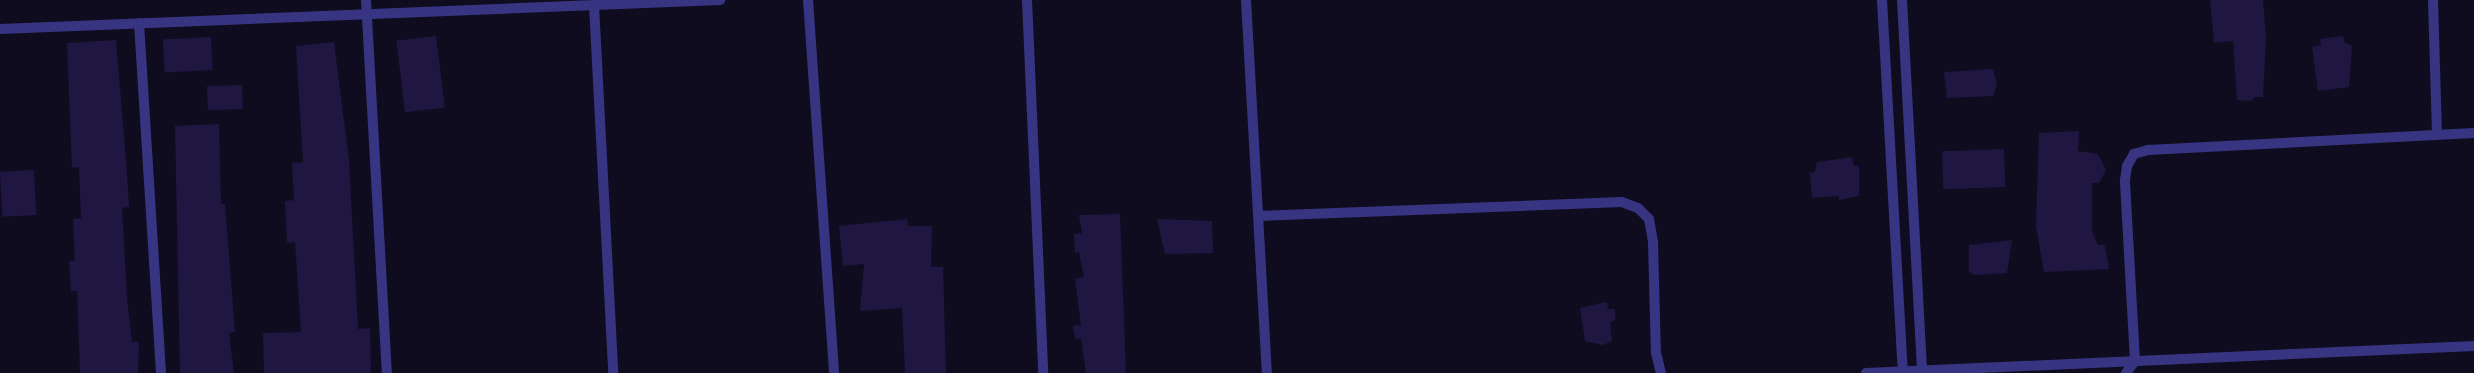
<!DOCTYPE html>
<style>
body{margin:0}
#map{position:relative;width:2474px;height:373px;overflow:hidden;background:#0f0c20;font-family:"Titillium Web",sans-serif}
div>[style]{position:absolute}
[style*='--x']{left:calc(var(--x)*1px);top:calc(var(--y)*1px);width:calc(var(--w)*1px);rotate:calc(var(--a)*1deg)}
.building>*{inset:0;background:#1f1741;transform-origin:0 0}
.minor>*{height:10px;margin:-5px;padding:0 5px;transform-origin:5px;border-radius:5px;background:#373581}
span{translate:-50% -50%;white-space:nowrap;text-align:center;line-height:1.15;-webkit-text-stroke:3.5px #0f0c20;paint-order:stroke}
</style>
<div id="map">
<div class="building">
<div style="clip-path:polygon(2210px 0,2263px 0,2266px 38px,2263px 97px,2255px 97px,2251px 101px,2237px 100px,2233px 41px,2214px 43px)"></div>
<div style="left:436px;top:36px;width:72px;height:40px;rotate:83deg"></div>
<div style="clip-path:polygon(2343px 36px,2345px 43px,2352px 46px,2349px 87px,2318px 91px,2312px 47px,2321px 45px,2320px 39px)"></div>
<div style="left:211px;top:37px;width:33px;height:48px;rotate:87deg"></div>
<div style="clip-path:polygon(116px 40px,127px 173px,129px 207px,122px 208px,127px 298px,132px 342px,139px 342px,138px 373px,80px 373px,77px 291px,71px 291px,69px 261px,75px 261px,73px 219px,81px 218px,79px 167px,72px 168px,67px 43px)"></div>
<div style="clip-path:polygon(334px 42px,349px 160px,358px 329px,370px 328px,371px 373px,264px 373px,263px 333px,301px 332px,295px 242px,287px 243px,285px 201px,294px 200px,292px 163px,303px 162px,296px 46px)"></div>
<div style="clip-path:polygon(1993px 69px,1997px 85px,1993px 96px,1947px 98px,1944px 72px)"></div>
<div style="left:242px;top:85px;width:24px;height:35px;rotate:88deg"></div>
<div style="clip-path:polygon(219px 124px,221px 204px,225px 204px,235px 332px,229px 333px,234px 373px,180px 373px,175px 126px)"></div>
<div style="clip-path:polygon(2079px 131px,2078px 151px,2098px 154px,2106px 170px,2099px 183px,2092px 183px,2092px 231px,2098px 245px,2105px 245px,2109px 269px,2044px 272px,2036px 226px,2039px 133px)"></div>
<div style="left:2004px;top:149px;width:38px;height:62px;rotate:88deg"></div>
<div style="clip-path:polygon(1852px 157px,1854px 166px,1859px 166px,1859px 196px,1839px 200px,1839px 196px,1812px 198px,1810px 173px,1815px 172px,1817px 162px)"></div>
<div style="left:34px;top:170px;width:45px;height:34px;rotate:87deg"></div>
<div style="clip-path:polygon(1120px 214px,1126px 373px,1086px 373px,1081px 338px,1075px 339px,1073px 326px,1081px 325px,1075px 279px,1084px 277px,1079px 252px,1075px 253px,1074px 234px,1082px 233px,1079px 215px)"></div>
<div style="clip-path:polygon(907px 219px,908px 226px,932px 226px,931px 267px,943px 267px,946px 373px,905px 373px,902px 308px,860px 311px,864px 264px,843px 266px,839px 226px)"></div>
<div style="clip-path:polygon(1157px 219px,1212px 221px,1213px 253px,1165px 254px)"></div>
<div style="clip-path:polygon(2012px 240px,2007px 273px,1974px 275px,1969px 272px,1969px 245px)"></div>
<div style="clip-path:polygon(1607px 302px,1608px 309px,1615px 309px,1615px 320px,1610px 323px,1612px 341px,1603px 345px,1585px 341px,1580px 308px)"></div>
</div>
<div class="minor">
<div style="--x:366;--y:0;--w:374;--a:86.8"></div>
<div style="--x:808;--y:0;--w:374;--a:86"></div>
<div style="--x:1027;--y:0;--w:373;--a:87.5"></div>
<div style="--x:1246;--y:0;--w:374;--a:86.8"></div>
<div style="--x:1882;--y:0;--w:374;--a:86.8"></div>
<div style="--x:1902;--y:0;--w:374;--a:86.9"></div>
<div style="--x:2433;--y:0;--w:134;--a:88.3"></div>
<div style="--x:594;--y:5;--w:368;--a:87"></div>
<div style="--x:139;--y:23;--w:351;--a:86.4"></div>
<div style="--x:0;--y:29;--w:721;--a:-2.31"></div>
<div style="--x:1259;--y:216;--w:363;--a:-2.2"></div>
<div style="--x:1622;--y:202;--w:17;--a:21"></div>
<div style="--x:1638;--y:208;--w:16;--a:45"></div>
<div style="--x:1649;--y:219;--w:23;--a:80"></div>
<div style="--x:1653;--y:242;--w:111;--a:88.5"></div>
<div style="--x:1656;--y:353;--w:21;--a:76"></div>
<div style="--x:1866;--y:373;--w:609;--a:-2.54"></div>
<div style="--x:2126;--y:373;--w:15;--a:-53"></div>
<div style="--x:2135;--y:361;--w:181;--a:-93.2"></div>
<div style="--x:2125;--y:180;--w:14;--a:-82"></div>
<div style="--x:2127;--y:166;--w:14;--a:-60"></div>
<div style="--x:2134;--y:154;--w:15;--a:-16"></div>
<div style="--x:2148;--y:150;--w:326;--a:-3"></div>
</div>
</div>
